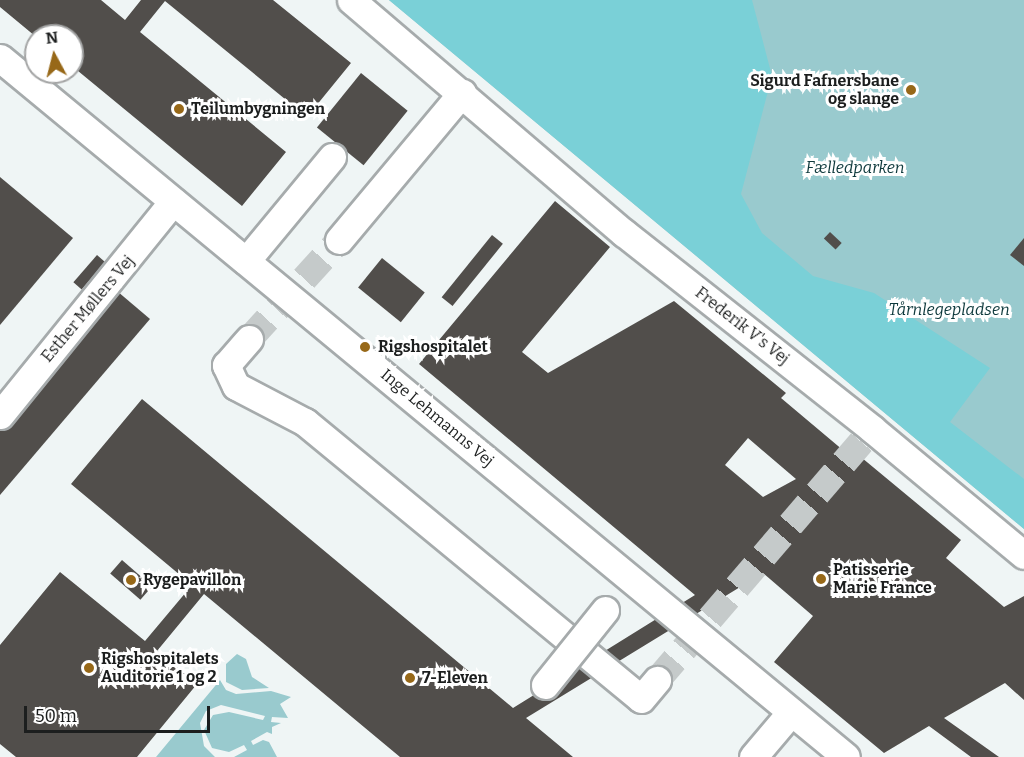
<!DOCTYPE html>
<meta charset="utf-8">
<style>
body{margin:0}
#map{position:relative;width:1024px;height:757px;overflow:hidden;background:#eff5f5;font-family:Bitter,serif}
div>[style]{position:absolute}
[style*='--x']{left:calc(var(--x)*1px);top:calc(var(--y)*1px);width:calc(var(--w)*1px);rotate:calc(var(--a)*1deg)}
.green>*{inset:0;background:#99cace}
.forest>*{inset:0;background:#7ad0d7}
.building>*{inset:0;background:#514e4b;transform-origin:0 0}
.minor-tunnel>*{height:27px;margin-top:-13.5px;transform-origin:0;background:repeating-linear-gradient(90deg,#c5caca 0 27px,transparent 0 41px)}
.roads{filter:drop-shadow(2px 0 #a6abac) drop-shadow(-2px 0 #a6abac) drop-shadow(0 2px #a6abac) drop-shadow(0 -2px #a6abac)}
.minor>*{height:27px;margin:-13.5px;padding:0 13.5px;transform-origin:13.5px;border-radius:13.5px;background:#fff}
.bridges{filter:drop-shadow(2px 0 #a6abac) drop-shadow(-2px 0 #a6abac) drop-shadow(0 2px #a6abac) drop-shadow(0 -2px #a6abac)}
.minor-bridge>*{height:27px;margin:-13.5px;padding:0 13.5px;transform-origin:13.5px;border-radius:13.5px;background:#fff}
.dots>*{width:16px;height:16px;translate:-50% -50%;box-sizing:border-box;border:3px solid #fff;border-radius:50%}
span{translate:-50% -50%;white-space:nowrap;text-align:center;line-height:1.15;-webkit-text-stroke:6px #fff;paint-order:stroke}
.poi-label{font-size:16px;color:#1c1e1e;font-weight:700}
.right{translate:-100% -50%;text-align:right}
.left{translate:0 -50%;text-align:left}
.park-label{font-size:16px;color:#0e393c;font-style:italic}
.street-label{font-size:16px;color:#1c1e1e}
.north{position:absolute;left:24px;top:24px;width:60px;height:60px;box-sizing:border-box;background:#fff;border:2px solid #a4a5a5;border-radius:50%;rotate:353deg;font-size:16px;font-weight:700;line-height:24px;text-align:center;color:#1c1e1e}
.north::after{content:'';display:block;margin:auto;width:21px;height:27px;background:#976818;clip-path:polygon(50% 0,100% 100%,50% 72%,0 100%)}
.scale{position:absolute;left:24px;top:706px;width:186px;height:27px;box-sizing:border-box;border:3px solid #1c1e1e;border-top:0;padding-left:8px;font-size:18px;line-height:21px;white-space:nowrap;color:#1c1e1e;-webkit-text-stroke:4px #fff;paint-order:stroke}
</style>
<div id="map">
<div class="green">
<div style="clip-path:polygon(389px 0,1024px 0,1024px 529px)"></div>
<div style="clip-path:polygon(237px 654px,246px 659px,252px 677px,269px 688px,242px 690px,226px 682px,226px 664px)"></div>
<div style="clip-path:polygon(220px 680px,226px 690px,236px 694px,271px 691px,291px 697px,280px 704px,288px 718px,272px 717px,271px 722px,281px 723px,272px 727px,272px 734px,267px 732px,251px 741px,253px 745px,263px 740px,269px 742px,277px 757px,234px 757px,247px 750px,244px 745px,229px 752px,212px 748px,204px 730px,213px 715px,229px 712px,263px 720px,265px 716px,221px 705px,206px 711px,200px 723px,204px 746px,215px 757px,156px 757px)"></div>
</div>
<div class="forest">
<div style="clip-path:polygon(389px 0,752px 0,772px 76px,741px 194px,762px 233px,813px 276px,874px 293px,990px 368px,950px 422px,1024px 479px,1024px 529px)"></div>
</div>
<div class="building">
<div style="clip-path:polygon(0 0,101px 0,125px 20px,141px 0,273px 0,351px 63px,307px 117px,165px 1px,140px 32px,286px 152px,242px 206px,72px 66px,72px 36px,35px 36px,0 7px)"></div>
<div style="left:361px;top:73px;width:60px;height:70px;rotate:39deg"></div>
<div style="clip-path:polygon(0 177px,73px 238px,0 325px)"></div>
<div style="clip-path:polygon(evenodd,555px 201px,610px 247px,522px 352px,548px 373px,674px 301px,786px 393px,781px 398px,844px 451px,850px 448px,961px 540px,946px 558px,1004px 607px,1024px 596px,1024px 700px,1005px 683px,944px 718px,999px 757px,971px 757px,929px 726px,884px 753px,774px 662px,813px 616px,763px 573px,526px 718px,573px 757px,400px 757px,204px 594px,157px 651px,197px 684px,137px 757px,16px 757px,0 744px,0 645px,60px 572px,145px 641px,192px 585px,71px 484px,142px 399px,513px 708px,695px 595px,419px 364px,555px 201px,748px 438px,796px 479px,763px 497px,725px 465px,748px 438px)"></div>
<div style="left:830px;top:232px;width:16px;height:9px;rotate:43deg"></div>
<div style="left:492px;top:235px;width:14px;height:80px;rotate:39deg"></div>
<div style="clip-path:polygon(1024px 238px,1024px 266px,1010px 255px)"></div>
<div style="left:97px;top:255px;width:11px;height:36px;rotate:41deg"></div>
<div style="left:382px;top:258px;width:55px;height:38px;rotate:39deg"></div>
<div style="clip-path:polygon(117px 291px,150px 319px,0 495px,0 429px)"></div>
<div style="left:122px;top:560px;width:40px;height:18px;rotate:41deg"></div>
</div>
<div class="minor-tunnel">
<div style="--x:249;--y:339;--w:134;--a:-47.7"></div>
<div style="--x:657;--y:680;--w:330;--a:-49.4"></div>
</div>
<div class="roads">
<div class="minor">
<div style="--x:351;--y:0;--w:359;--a:40.5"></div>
<div style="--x:624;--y:233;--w:316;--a:38.3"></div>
<div style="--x:872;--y:429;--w:197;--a:39.7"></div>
<div style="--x:0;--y:58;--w:1097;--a:39.56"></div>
<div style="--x:339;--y:240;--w:192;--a:-50.1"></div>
<div style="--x:246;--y:261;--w:135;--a:-50.4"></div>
<div style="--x:249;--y:339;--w:35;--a:131"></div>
<div style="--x:226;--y:365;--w:23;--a:65"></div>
<div style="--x:236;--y:386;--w:78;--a:27.6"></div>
<div style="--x:305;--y:422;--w:435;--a:39.5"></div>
<div style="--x:641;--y:699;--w:25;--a:-50"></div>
<div style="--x:0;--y:415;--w:275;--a:-51"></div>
<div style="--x:753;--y:757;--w:59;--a:-49.8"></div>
</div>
</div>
<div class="bridges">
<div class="minor-bridge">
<div style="--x:545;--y:685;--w:96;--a:-51.3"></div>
</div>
</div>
<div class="dots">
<div style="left:911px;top:90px;background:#976818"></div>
<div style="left:179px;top:109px;background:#976818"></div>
<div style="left:365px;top:347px;background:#976818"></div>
<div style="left:821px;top:579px;background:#976818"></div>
<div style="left:131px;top:580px;background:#976818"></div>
<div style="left:89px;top:668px;background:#976818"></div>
<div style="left:410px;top:678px;background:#976818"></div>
</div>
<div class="poi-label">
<span class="right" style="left:899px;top:90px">Sigurd Fafnersbane<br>og slange</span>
<span class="left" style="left:191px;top:109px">Teilumbygningen</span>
<span class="left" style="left:378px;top:347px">Rigshospitalet</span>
<span class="left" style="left:833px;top:579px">Patisserie<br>Marie France</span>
<span class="left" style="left:143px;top:580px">Rygepavillon</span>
<span class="left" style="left:101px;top:668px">Rigshospitalets<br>Auditorie 1 og 2</span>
<span class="left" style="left:422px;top:678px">7-Eleven</span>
</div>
<div class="park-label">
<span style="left:855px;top:168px">Fælledparken</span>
<span style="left:949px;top:310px">Tårnlegepladsen</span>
</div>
<div class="street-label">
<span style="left:88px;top:309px;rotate:-50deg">Esther Møllers Vej</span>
<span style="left:742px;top:326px;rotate:38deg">Frederik V's Vej</span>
<span style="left:437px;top:418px;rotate:40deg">Inge Lehmanns Vej</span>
</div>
<div class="north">N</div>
<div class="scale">50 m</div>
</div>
